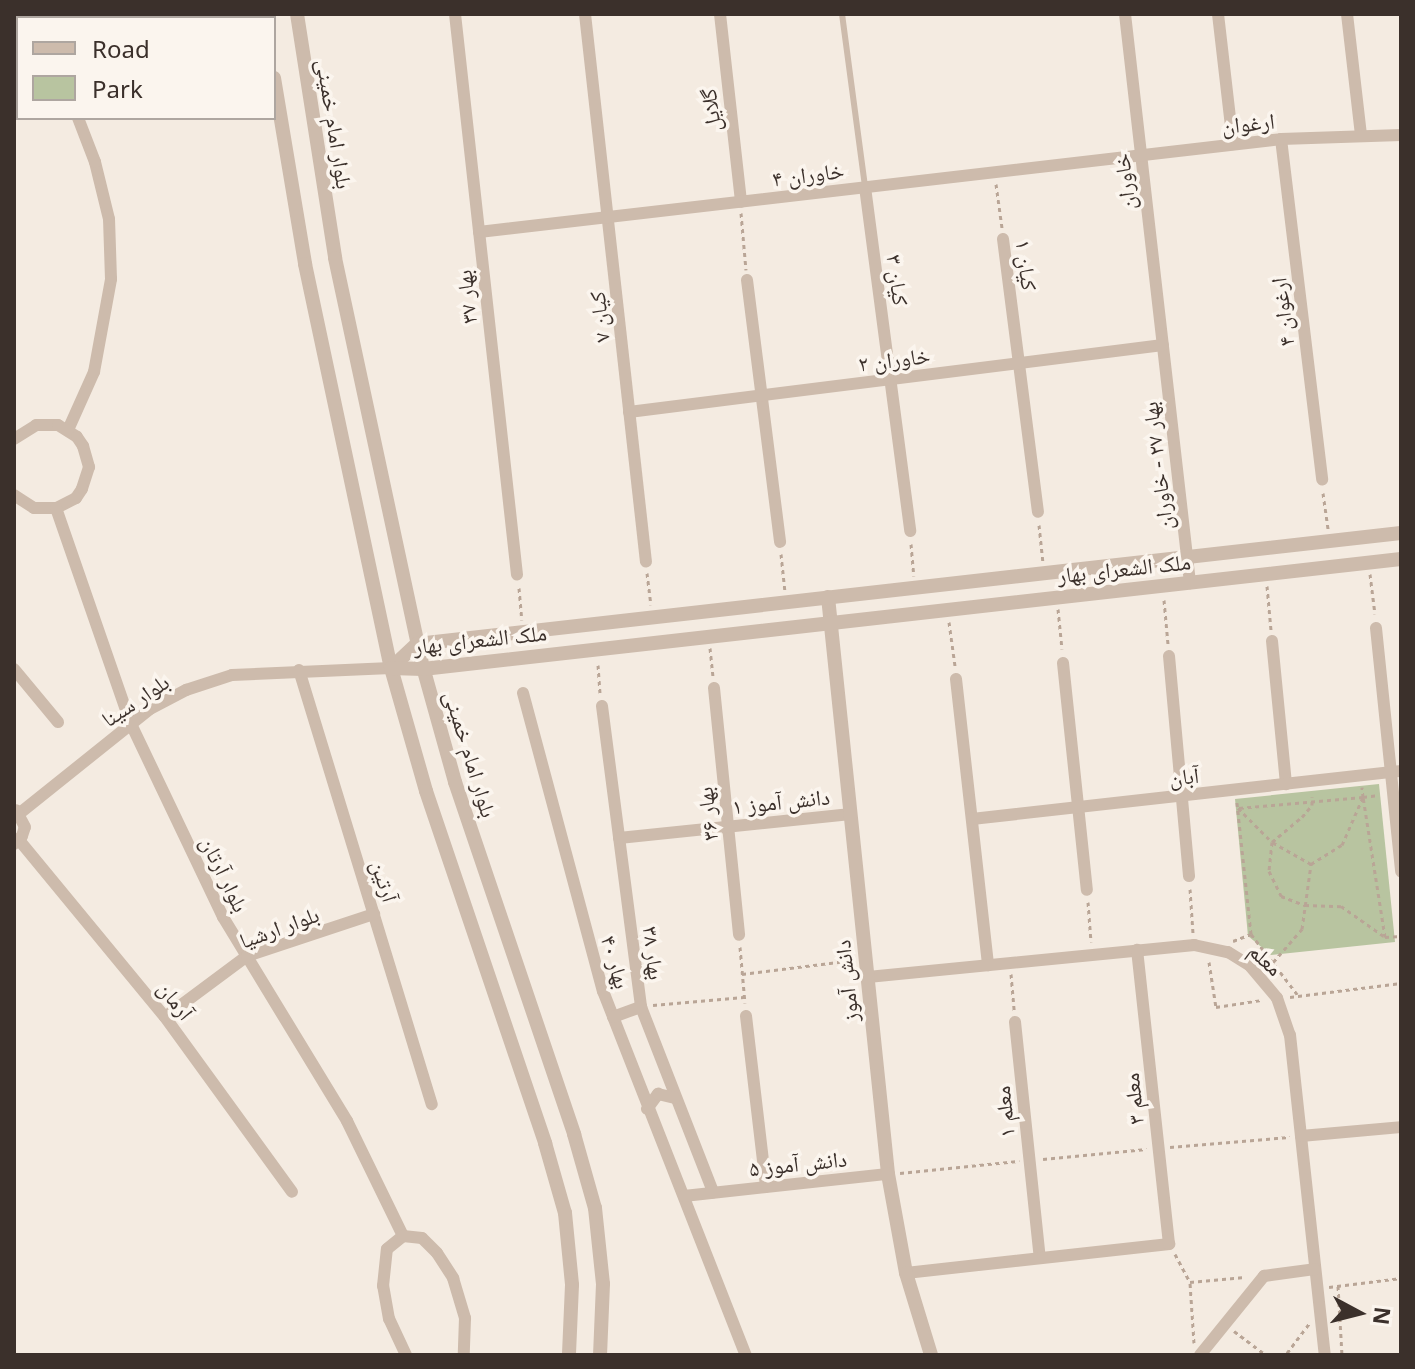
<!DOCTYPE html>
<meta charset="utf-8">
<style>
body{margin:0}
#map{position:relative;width:1415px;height:1369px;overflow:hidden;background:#f4ebe1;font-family:"Noto Sans","Noto Naskh Arabic",sans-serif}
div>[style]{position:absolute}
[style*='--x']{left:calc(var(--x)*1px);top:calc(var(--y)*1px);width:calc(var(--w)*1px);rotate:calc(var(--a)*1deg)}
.green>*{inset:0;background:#b8c4a0}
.path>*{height:3px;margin-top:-1.5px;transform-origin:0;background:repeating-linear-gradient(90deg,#b9a596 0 4px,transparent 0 8px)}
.service>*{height:6px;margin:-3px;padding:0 3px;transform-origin:3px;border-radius:3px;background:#cdbbac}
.minor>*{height:12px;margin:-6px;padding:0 6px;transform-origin:6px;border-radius:6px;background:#cdbbac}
.tertiary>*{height:14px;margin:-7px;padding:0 7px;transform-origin:7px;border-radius:7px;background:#cdbbac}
span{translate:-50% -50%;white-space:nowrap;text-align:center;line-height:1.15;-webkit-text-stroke:7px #fbf5ee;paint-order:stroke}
.street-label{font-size:22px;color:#3b302b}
.frame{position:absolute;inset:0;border:16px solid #3b302b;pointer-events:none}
.legend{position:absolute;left:16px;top:16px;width:260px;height:104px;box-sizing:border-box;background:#fbf5ee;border:2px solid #aea6a0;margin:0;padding:10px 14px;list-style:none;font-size:24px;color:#3b302b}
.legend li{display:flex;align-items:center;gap:16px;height:40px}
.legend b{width:40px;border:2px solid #aea6a0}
.north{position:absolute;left:1319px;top:1273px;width:80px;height:80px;-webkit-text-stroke:6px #fbf5ee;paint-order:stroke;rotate:97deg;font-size:22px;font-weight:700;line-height:32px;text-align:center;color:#3b302b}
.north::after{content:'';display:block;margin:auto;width:28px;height:36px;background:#3b302b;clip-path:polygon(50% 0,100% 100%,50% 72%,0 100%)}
</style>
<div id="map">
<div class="green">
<div style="clip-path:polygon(1379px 784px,1395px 942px,1271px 955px,1248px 936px,1235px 799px)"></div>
</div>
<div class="path">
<div style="--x:996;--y:184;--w:44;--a:82.2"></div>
<div style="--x:741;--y:213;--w:57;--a:85"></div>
<div style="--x:1323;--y:493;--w:36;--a:82"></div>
<div style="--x:1039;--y:525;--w:36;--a:84"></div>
<div style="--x:911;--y:544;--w:32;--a:85"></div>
<div style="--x:781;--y:554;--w:36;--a:84"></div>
<div style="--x:647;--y:573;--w:32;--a:83"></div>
<div style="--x:1370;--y:574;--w:40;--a:82.9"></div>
<div style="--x:1267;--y:586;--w:44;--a:84.8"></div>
<div style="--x:519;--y:588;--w:32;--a:85"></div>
<div style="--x:1164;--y:600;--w:44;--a:84.8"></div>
<div style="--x:1058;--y:609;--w:40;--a:84.3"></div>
<div style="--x:949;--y:622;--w:44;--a:82.2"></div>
<div style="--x:710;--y:648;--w:28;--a:84"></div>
<div style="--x:598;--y:665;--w:28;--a:86"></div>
<div style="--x:1363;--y:797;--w:16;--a:-7"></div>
<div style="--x:1311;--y:864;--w:45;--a:-150.6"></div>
<div style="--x:1272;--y:842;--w:39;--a:-40"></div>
<div style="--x:1302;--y:817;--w:16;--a:-50"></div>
<div style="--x:1312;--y:805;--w:8;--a:-90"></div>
<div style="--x:1190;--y:889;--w:44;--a:86.1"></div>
<div style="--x:1088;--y:902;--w:40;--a:85.7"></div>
<div style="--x:1251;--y:934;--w:76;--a:52.5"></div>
<div style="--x:1385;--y:937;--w:142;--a:-98.9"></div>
<div style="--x:1363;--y:797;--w:125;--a:175"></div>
<div style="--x:1238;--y:808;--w:48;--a:45"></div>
<div style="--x:1272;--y:842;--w:29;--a:96"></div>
<div style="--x:1269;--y:871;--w:28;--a:64"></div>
<div style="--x:1281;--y:896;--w:26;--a:21"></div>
<div style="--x:1305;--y:905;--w:36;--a:2"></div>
<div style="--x:1341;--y:906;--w:54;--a:35.2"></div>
<div style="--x:1385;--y:937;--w:16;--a:-4"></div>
<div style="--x:1233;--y:941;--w:19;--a:-21"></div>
<div style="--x:1251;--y:934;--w:133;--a:-96.1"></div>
<div style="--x:740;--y:947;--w:56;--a:84.9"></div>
<div style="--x:1209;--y:962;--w:46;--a:81.2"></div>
<div style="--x:1216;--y:1007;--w:47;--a:-8.7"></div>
<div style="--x:1268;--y:968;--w:52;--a:-48.9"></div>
<div style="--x:1302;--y:929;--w:66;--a:-82.1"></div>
<div style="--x:1311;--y:864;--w:36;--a:-32"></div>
<div style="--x:1342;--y:845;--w:52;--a:-66.4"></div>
<div style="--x:1363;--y:797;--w:10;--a:-96"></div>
<div style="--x:742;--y:974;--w:113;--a:-7.1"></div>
<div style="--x:1011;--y:974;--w:37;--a:85"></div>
<div style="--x:1290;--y:997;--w:112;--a:-7.2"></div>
<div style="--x:653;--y:1005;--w:91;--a:-5"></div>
<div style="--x:1170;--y:1147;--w:120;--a:-4.8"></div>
<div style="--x:1043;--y:1159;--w:104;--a:-5.5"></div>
<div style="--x:900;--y:1173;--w:120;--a:-5.8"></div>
<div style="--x:1175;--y:1254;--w:32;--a:62"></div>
<div style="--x:1338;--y:1286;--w:69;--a:86.7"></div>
<div style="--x:1329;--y:1287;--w:73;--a:-7.1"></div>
<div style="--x:1234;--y:1331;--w:40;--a:37"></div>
<div style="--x:1194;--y:1343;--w:61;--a:-93.8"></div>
<div style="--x:1190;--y:1282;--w:55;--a:-5.2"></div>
<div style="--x:1287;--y:1353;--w:39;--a:-53"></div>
</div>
<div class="service">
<div style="--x:842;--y:14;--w:175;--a:82.4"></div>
</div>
<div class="minor">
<div style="--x:38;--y:14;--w:4;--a:63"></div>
<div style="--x:455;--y:14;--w:564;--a:83.69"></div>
<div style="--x:585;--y:14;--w:551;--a:83.65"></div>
<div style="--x:720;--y:14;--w:189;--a:83.6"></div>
<div style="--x:1125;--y:14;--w:573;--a:83.48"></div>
<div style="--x:1218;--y:14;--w:131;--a:83.4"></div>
<div style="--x:1347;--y:14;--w:122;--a:83.4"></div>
<div style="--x:1281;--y:139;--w:343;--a:83.1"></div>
<div style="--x:865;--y:187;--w:347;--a:82.5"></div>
<div style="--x:479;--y:232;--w:807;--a:-6.61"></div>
<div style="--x:1281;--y:139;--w:120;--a:-1.9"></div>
<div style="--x:1003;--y:239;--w:275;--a:82.7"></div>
<div style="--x:747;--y:280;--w:264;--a:82.8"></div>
<div style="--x:629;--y:412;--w:538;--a:-7.15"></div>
<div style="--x:68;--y:430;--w:64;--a:-65.9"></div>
<div style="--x:94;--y:372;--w:95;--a:-79.6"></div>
<div style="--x:111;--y:279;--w:60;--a:-91.9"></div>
<div style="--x:109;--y:219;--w:59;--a:-103.8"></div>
<div style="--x:95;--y:162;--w:47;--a:-111.1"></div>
<div style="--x:14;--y:439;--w:26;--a:-32"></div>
<div style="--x:36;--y:425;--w:22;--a:0"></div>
<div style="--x:58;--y:425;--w:22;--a:32"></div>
<div style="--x:77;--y:437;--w:11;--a:56"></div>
<div style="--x:83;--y:446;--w:22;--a:74"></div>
<div style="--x:89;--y:467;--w:23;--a:108"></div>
<div style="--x:82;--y:489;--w:11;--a:124"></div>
<div style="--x:76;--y:498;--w:22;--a:153"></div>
<div style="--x:56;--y:508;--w:22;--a:180"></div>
<div style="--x:34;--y:508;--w:24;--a:-147"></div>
<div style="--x:56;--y:508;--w:229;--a:70.9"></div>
<div style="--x:131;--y:724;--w:214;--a:64.5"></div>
<div style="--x:223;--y:917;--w:239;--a:58.7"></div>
<div style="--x:347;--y:1121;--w:128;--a:64"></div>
<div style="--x:1376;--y:628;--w:245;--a:84.1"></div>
<div style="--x:1272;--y:641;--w:144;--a:84.4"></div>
<div style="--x:1169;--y:656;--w:221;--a:84.8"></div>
<div style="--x:1063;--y:663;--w:228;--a:84"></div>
<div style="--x:14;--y:669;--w:69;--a:50.3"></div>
<div style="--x:299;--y:670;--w:454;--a:73"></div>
<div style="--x:956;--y:679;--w:288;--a:83.6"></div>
<div style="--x:714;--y:688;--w:248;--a:84.2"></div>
<div style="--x:523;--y:693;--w:309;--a:75"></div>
<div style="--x:603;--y:991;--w:391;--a:68.6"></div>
<div style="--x:602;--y:706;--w:304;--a:82.6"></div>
<div style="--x:641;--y:1007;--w:199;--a:68.7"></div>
<div style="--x:20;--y:813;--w:166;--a:-38.7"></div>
<div style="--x:150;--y:709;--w:41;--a:-27.8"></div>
<div style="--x:186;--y:690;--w:48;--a:-18.1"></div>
<div style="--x:232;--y:675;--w:159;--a:-2.5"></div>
<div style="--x:972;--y:819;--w:432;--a:-6.4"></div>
<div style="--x:619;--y:838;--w:233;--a:-5.9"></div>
<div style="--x:19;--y:840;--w:229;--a:50.5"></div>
<div style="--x:165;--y:1017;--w:216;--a:54"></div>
<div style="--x:14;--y:844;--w:11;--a:-45"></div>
<div style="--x:22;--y:836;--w:9;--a:-72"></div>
<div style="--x:25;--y:827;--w:19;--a:-118"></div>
<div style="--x:868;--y:977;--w:328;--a:-5.6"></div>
<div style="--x:1194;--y:945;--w:35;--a:12"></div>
<div style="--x:1228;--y:952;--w:26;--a:32"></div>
<div style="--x:1250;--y:966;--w:42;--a:49.8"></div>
<div style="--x:1277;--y:998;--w:39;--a:71"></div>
<div style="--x:1290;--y:1035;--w:322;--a:83.8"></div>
<div style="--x:746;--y:1016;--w:172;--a:83.3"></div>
<div style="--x:165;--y:1017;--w:102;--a:-36.6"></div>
<div style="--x:247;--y:956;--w:134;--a:-18.3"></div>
<div style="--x:613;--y:1017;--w:30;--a:-20"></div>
<div style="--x:1015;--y:1022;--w:237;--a:84"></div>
<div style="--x:647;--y:1109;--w:19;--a:-54"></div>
<div style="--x:658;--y:1094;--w:17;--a:13"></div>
<div style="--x:1301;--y:1136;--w:100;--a:-5.1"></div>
<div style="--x:684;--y:1196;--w:205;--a:-6.2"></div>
<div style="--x:906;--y:1273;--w:265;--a:-6.3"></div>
<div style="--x:1169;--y:1244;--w:296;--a:-96.2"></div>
<div style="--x:406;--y:1355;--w:40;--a:-115"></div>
<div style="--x:389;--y:1319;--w:34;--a:-100"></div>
<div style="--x:383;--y:1286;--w:37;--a:-84"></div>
<div style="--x:387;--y:1249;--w:21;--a:-39"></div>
<div style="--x:403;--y:1236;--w:19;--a:6"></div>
<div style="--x:422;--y:1238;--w:21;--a:45"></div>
<div style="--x:437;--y:1253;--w:30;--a:57"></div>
<div style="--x:453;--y:1278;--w:42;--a:73.3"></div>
<div style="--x:465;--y:1318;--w:37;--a:92"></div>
<div style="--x:1200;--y:1355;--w:102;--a:-51"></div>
<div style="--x:1264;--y:1276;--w:51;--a:-7.8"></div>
</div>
<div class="tertiary">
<div style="--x:267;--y:14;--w:4;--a:90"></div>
<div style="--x:297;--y:14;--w:247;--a:81.1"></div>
<div style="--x:335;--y:258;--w:411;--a:77.9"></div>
<div style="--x:421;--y:660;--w:127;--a:74.4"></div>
<div style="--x:455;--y:782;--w:372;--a:71.3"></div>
<div style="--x:574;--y:1134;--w:77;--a:74.2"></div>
<div style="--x:595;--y:1208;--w:76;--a:84"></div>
<div style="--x:603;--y:1284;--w:71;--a:92.4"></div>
<div style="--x:274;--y:78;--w:189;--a:80.5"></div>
<div style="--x:305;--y:264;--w:413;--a:78"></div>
<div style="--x:391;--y:668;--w:128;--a:74.1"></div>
<div style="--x:426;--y:791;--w:372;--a:71.3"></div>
<div style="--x:545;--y:1143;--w:73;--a:74.1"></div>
<div style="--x:565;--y:1213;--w:72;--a:84.4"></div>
<div style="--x:572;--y:1285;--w:70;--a:92.5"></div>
<div style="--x:828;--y:597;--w:580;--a:84.06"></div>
<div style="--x:888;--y:1174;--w:101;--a:79.7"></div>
<div style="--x:906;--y:1273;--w:86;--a:73"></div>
<div style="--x:391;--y:668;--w:35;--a:-43"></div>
<div style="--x:417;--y:644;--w:990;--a:-6.44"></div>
<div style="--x:391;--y:668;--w:32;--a:2"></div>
<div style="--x:423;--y:669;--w:984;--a:-6.42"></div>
</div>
<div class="street-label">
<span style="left:710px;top:110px;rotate:-97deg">گلایل</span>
<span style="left:1248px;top:123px;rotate:-6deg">ارغوان</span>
<span style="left:335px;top:124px;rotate:81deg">بلوار امام خمینی</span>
<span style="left:808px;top:174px;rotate:-7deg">خاوران ۴</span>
<span style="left:1124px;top:182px;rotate:-97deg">خاوران</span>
<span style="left:1027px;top:265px;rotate:83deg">کیان ۱</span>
<span style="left:898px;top:280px;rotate:82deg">کیان ۳</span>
<span style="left:466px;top:297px;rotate:-96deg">بهار ۳۷</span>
<span style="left:1282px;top:312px;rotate:-97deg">ارغوان ۴</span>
<span style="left:599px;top:317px;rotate:-96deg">کیان ۷</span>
<span style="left:894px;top:359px;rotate:-7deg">خاوران ۲</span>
<span style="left:1157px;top:466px;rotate:-97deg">بهار ۲۷ - خاوران</span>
<span style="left:1124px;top:568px;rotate:-6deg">ملک الشعرای بهار</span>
<span style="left:480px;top:639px;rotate:-6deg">ملک الشعرای بهار</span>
<span style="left:135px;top:700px;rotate:-34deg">بلوار سینا</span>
<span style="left:471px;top:754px;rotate:73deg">بلوار امام خمینی</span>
<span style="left:1184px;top:776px;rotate:-6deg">آبان</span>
<span style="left:781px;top:801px;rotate:-6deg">دانش آموز ۱</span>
<span style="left:707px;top:814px;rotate:-96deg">بهار ۳۶</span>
<span style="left:225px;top:874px;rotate:64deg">بلوار آرتان</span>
<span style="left:385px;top:881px;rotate:73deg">آرتین</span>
<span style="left:279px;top:927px;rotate:-20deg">بلوار ارشیا</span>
<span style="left:654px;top:953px;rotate:83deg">بهار ۳۸</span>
<span style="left:1266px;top:959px;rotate:43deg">معلم</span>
<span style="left:616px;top:962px;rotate:74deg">بهار ۴۰</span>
<span style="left:846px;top:981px;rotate:-96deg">دانش آموز</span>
<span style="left:176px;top:1000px;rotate:52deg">آرمان</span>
<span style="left:1133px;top:1099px;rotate:-96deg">معلم ۳</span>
<span style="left:1004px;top:1112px;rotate:-96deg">معلم ۱</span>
<span style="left:798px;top:1163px;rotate:-6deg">دانش آموز ۵</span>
</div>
<div class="frame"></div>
<ul class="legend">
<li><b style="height:10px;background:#cdbbac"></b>Road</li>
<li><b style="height:22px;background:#b8c4a0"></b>Park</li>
</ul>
<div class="north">N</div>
</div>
